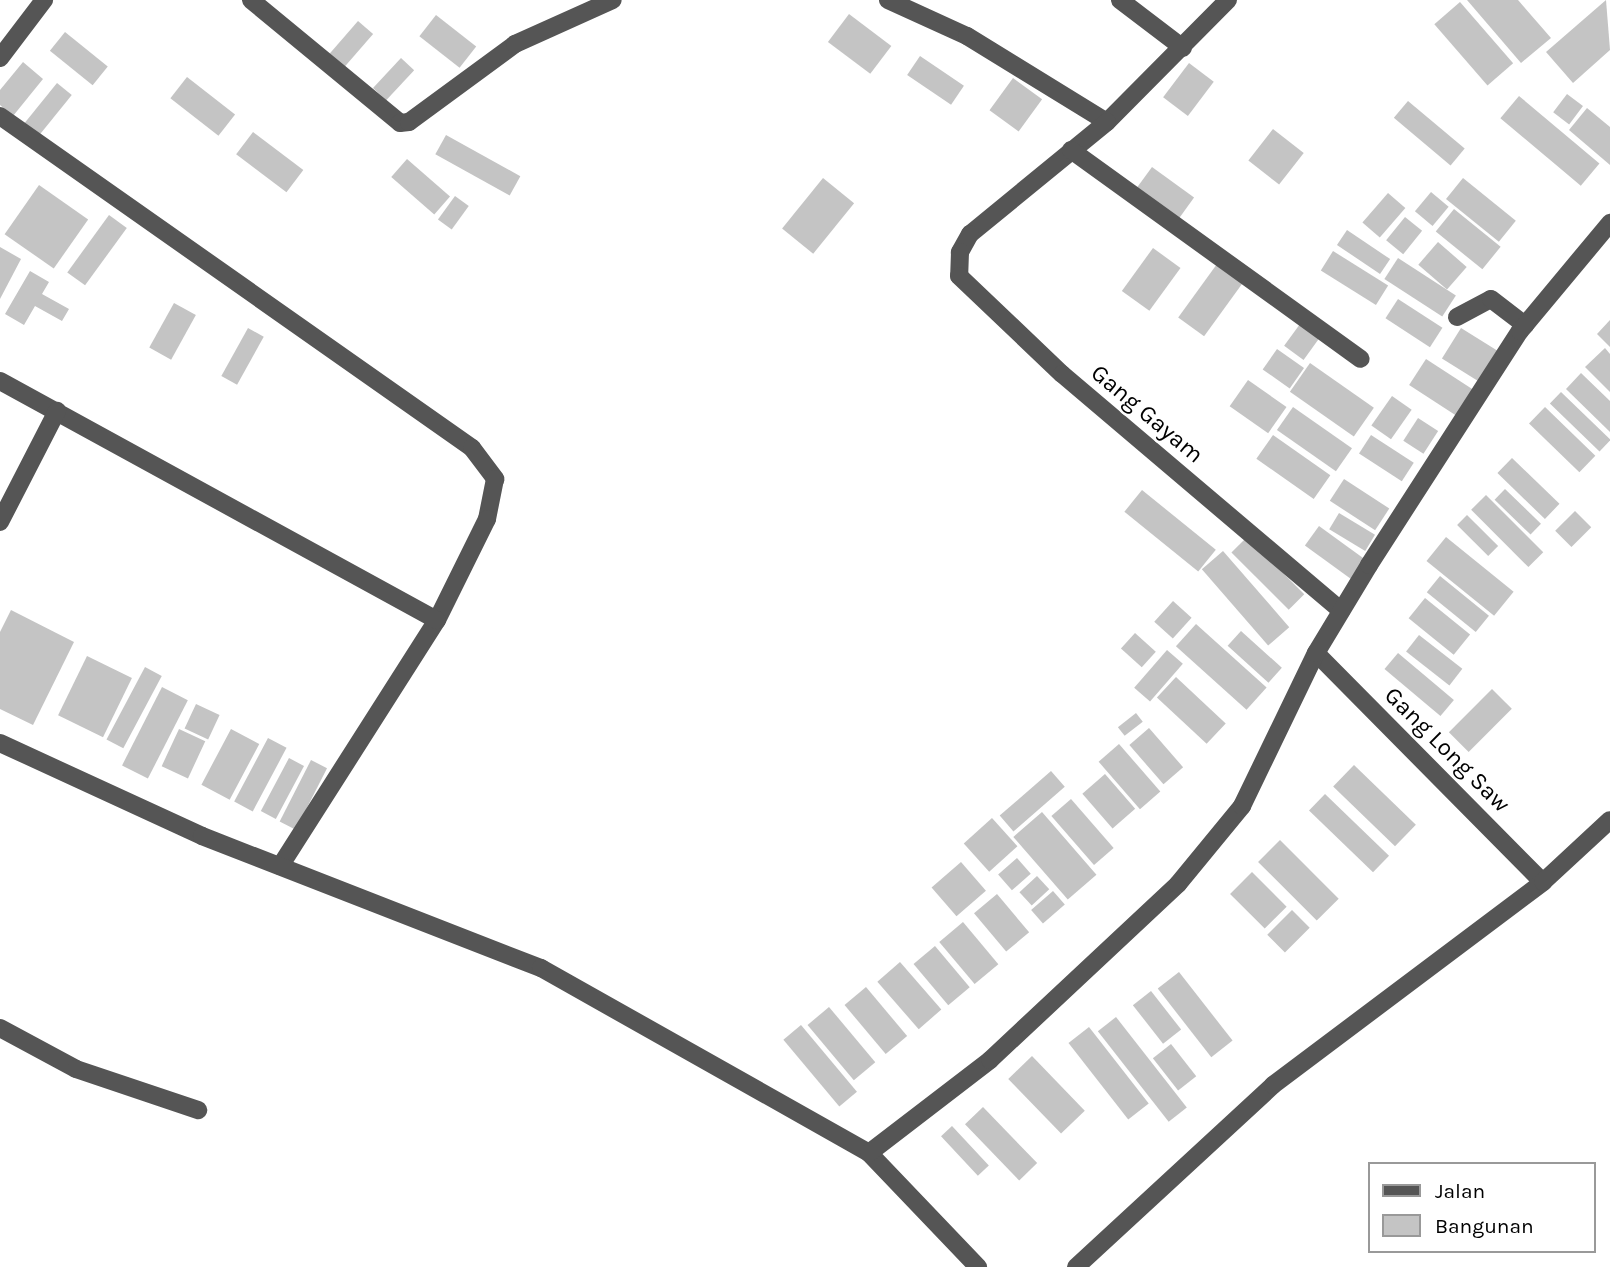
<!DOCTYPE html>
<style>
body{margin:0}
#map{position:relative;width:1610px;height:1267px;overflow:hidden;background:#fff;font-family:Karla,sans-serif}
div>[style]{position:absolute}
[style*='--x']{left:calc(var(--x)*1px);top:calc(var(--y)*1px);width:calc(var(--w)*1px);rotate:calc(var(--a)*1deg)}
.building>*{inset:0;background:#c4c4c4;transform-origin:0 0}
.minor>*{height:18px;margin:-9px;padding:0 9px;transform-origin:9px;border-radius:9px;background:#555}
span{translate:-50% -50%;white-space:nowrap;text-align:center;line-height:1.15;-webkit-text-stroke:5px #fff;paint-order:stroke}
.street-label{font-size:24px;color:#000}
.legend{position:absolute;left:1368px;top:1162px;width:228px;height:91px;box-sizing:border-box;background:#fff;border:2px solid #999;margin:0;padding:9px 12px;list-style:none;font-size:21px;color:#000}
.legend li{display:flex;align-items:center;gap:14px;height:35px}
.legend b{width:35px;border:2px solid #999}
</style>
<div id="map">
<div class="building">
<div style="clip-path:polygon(1467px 0,1518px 0,1551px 38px,1521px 63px)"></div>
<div style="clip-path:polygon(1606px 0,1610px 50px,1573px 83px,1546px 52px)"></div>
<div style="left:1460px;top:2px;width:81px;height:34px;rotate:49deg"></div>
<div style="left:849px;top:14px;width:53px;height:35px;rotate:37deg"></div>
<div style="left:436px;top:15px;width:51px;height:27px;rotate:38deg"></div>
<div style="left:358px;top:21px;width:20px;height:45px;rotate:41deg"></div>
<div style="left:65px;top:32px;width:55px;height:24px;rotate:39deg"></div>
<div style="left:920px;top:56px;width:53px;height:23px;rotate:34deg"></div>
<div style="left:401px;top:58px;width:18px;height:41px;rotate:43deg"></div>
<div style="clip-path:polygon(23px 62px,43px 79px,13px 116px,0 105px,0 90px)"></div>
<div style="left:1189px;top:63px;width:31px;height:43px;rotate:37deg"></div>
<div style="left:187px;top:77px;width:61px;height:27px;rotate:38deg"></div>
<div style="left:1013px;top:78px;width:36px;height:40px;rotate:36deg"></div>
<div style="left:57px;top:83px;width:19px;height:54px;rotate:39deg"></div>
<div style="left:1567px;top:94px;width:20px;height:23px;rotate:37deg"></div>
<div style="left:1519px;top:96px;width:105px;height:29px;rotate:40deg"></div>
<div style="left:1408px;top:101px;width:74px;height:22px;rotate:40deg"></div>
<div style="clip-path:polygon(1587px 108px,1610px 127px,1610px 165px,1569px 130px)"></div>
<div style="left:1273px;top:129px;width:39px;height:40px;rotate:38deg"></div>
<div style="left:253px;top:132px;width:63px;height:28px;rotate:37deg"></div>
<div style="left:446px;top:135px;width:85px;height:22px;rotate:29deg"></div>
<div style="left:407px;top:159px;width:57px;height:24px;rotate:41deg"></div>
<div style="left:1152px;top:167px;width:52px;height:27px;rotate:36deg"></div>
<div style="left:823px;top:178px;width:40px;height:65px;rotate:39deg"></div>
<div style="left:1463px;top:178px;width:68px;height:27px;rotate:39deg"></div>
<div style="left:39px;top:185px;width:60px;height:60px;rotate:35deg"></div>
<div style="left:1431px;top:192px;width:23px;height:25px;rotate:40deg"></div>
<div style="left:1388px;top:193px;width:23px;height:39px;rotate:41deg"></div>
<div style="left:455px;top:196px;width:17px;height:29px;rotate:36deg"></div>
<div style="left:1454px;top:209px;width:60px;height:29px;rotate:39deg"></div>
<div style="left:109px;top:215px;width:22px;height:71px;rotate:36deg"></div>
<div style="left:1405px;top:217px;width:22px;height:30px;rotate:39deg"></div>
<div style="left:1347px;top:230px;width:52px;height:18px;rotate:34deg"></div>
<div style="left:1438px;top:242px;width:38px;height:30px;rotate:41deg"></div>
<div style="clip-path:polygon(0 247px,21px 259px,0 299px)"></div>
<div style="left:1153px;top:248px;width:34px;height:53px;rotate:36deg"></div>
<div style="left:1333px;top:251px;width:65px;height:23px;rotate:32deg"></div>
<div style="left:1398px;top:258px;width:69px;height:25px;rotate:33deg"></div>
<div style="left:1217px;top:264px;width:32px;height:66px;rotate:36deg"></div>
<div style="clip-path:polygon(30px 271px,49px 282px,42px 294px,69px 309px,62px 321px,35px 306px,24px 325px,5px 314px)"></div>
<div style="left:1398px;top:299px;width:53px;height:23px;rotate:33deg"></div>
<div style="left:174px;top:303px;width:25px;height:51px;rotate:29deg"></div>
<div style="clip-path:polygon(1610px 320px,1610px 347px,1597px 334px)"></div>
<div style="left:1300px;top:324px;width:24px;height:27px;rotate:36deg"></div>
<div style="left:248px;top:328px;width:18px;height:55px;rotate:29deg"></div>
<div style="left:1461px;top:328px;width:44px;height:36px;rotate:32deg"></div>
<div style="clip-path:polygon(1605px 348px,1610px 354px,1610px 392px,1585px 367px)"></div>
<div style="left:1277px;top:349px;width:33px;height:25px;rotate:35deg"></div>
<div style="left:1426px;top:359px;width:61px;height:31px;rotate:33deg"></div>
<div style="left:1310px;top:363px;width:78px;height:35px;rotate:35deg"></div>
<div style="clip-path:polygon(1581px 373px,1610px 401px,1610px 432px,1566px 389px)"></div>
<div style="left:1248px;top:380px;width:47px;height:32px;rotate:35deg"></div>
<div style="left:1561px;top:392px;width:69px;height:16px;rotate:44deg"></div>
<div style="left:1392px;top:396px;width:24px;height:36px;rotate:35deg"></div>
<div style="left:1293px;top:407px;width:72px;height:28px;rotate:35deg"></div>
<div style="left:1545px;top:407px;width:70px;height:23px;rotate:44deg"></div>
<div style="left:1418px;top:418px;width:24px;height:27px;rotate:33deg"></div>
<div style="left:1273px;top:435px;width:70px;height:29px;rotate:35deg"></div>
<div style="left:1371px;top:435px;width:51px;height:22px;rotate:33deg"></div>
<div style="left:1512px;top:458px;width:66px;height:21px;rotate:44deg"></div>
<div style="left:1344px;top:479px;width:54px;height:26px;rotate:33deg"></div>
<div style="left:1505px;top:489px;width:50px;height:15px;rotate:44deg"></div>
<div style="left:1142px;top:490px;width:95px;height:28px;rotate:39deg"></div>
<div style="left:1486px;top:495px;width:81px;height:21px;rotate:45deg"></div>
<div style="left:1575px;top:511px;width:23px;height:28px;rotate:45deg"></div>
<div style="left:1339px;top:513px;width:42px;height:19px;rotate:31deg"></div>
<div style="left:1467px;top:515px;width:44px;height:14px;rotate:45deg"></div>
<div style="left:1319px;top:526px;width:57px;height:24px;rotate:36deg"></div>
<div style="left:1247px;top:537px;width:81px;height:22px;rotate:45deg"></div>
<div style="left:1446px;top:537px;width:87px;height:31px;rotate:39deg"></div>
<div style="left:1223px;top:551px;width:101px;height:28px;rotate:49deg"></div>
<div style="left:1440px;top:576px;width:63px;height:21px;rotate:39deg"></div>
<div style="left:1425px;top:598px;width:58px;height:26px;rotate:39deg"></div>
<div style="left:1173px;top:601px;width:25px;height:28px;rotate:42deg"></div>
<div style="clip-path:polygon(11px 610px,74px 642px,33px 725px,0 709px,0 632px)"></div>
<div style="left:1196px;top:624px;width:95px;height:30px;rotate:42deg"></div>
<div style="left:1241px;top:631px;width:55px;height:20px;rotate:42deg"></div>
<div style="left:1135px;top:633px;width:28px;height:21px;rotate:42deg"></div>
<div style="left:1419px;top:635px;width:55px;height:21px;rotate:38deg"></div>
<div style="left:1167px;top:650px;width:21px;height:50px;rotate:41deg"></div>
<div style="left:1398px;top:653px;width:73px;height:21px;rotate:40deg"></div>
<div style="left:87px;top:656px;width:50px;height:66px;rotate:26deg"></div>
<div style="left:145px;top:667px;width:19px;height:82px;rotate:28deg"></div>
<div style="left:1176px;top:677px;width:68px;height:28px;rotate:43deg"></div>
<div style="left:162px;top:687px;width:29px;height:88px;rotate:27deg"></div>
<div style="left:1492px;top:689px;width:28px;height:61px;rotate:45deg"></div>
<div style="left:196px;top:704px;width:26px;height:27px;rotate:25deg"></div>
<div style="left:1136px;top:713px;width:11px;height:23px;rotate:52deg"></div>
<div style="left:1149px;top:728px;width:52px;height:26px;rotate:49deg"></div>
<div style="left:179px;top:729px;width:29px;height:41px;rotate:25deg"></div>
<div style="left:231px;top:729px;width:32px;height:63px;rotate:28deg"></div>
<div style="left:268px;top:738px;width:21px;height:72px;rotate:28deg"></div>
<div style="left:1119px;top:744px;width:63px;height:27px;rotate:49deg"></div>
<div style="left:289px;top:758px;width:17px;height:60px;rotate:28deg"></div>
<div style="left:311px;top:760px;width:18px;height:69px;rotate:27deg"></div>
<div style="left:1354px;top:765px;width:86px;height:30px;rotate:44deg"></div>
<div style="left:1051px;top:771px;width:21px;height:68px;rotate:49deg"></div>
<div style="left:1105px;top:774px;width:46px;height:30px;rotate:49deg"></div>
<div style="left:1325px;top:794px;width:89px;height:23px;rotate:44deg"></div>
<div style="left:1071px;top:799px;width:65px;height:26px;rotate:49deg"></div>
<div style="left:1042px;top:812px;width:83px;height:38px;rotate:49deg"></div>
<div style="left:992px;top:818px;width:38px;height:38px;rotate:48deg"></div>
<div style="left:1280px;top:840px;width:83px;height:31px;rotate:45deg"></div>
<div style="left:1017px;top:858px;width:21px;height:25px;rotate:49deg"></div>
<div style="left:961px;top:862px;width:38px;height:39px;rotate:49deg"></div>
<div style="left:1252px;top:872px;width:49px;height:31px;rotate:45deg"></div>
<div style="left:1037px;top:876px;width:18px;height:24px;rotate:47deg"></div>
<div style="left:1053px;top:891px;width:18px;height:29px;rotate:49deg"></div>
<div style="left:997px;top:894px;width:50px;height:30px;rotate:50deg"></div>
<div style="left:1292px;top:910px;width:25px;height:35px;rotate:45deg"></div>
<div style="left:963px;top:922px;width:55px;height:31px;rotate:50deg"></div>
<div style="left:935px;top:946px;width:54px;height:28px;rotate:50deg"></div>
<div style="left:900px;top:962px;width:63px;height:30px;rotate:49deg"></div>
<div style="left:1179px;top:972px;width:87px;height:27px;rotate:52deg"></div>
<div style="left:866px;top:987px;width:64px;height:28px;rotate:50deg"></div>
<div style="left:1151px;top:991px;width:49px;height:23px;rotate:52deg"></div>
<div style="left:829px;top:1007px;width:72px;height:28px;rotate:50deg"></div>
<div style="left:1116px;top:1017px;width:115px;height:23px;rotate:52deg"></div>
<div style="left:801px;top:1025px;width:87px;height:23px;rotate:50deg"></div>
<div style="left:1089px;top:1027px;width:97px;height:26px;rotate:52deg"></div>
<div style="left:1171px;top:1044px;width:41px;height:23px;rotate:52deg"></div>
<div style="left:1032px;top:1056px;width:76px;height:33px;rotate:46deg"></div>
<div style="left:983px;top:1107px;width:78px;height:25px;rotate:46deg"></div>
<div style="left:952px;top:1126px;width:54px;height:15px;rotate:47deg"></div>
</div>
<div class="minor">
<div style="--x:251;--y:0;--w:193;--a:39.5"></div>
<div style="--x:400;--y:123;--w:9;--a:-6"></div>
<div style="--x:409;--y:122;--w:132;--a:-36.3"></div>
<div style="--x:515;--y:44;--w:107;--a:-24.2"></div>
<div style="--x:888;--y:0;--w:87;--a:24.5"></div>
<div style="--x:967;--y:36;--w:164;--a:31.6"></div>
<div style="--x:1120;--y:0;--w:79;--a:37.3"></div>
<div style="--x:1228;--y:0;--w:172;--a:134.8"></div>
<div style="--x:1107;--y:122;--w:177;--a:140.7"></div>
<div style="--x:970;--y:234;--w:21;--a:119"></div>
<div style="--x:960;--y:252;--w:24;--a:92"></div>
<div style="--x:959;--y:276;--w:142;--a:43.6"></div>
<div style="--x:1062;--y:374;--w:366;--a:40.3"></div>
<div style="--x:0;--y:58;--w:73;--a:-52.8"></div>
<div style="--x:0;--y:116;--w:577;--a:35.12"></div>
<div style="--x:472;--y:448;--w:39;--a:53"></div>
<div style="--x:495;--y:479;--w:41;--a:101.3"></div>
<div style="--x:487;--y:519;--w:113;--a:116.3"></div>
<div style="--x:437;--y:620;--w:292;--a:122.5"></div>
<div style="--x:1071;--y:150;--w:357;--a:35.8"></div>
<div style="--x:1457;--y:317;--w:38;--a:-28"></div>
<div style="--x:1491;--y:299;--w:43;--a:37.4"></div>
<div style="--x:0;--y:381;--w:498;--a:28.7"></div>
<div style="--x:0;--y:522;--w:125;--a:-62.8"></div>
<div style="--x:1316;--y:653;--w:322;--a:45.3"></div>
<div style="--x:0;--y:743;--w:222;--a:24.7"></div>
<div style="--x:202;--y:836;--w:364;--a:21.3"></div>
<div style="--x:541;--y:968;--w:377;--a:29.4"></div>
<div style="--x:869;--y:1153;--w:158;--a:46.3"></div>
<div style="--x:0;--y:1028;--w:86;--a:28.3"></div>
<div style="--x:76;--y:1069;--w:129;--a:18.6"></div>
<div style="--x:869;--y:1153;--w:153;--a:-37.5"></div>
<div style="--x:990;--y:1060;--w:258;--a:-43.1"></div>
<div style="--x:1178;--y:884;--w:101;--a:-50.6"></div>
<div style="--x:1242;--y:806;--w:170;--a:-64.2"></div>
<div style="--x:1316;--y:653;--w:103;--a:-58.9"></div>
<div style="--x:1369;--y:565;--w:278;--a:-57.2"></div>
<div style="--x:1520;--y:331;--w:141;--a:-50.2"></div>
<div style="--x:1076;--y:1267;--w:268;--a:-42.7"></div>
<div style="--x:1273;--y:1085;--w:338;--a:-36.9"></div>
<div style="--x:1543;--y:882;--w:91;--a:-42.8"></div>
</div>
<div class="street-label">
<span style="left:1147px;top:414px;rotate:40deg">Gang Gayam</span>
<span style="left:1447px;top:750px;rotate:45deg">Gang Long Saw</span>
</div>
<ul class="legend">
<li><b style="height:9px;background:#555"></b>Jalan</li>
<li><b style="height:19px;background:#c4c4c4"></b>Bangunan</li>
</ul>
</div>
